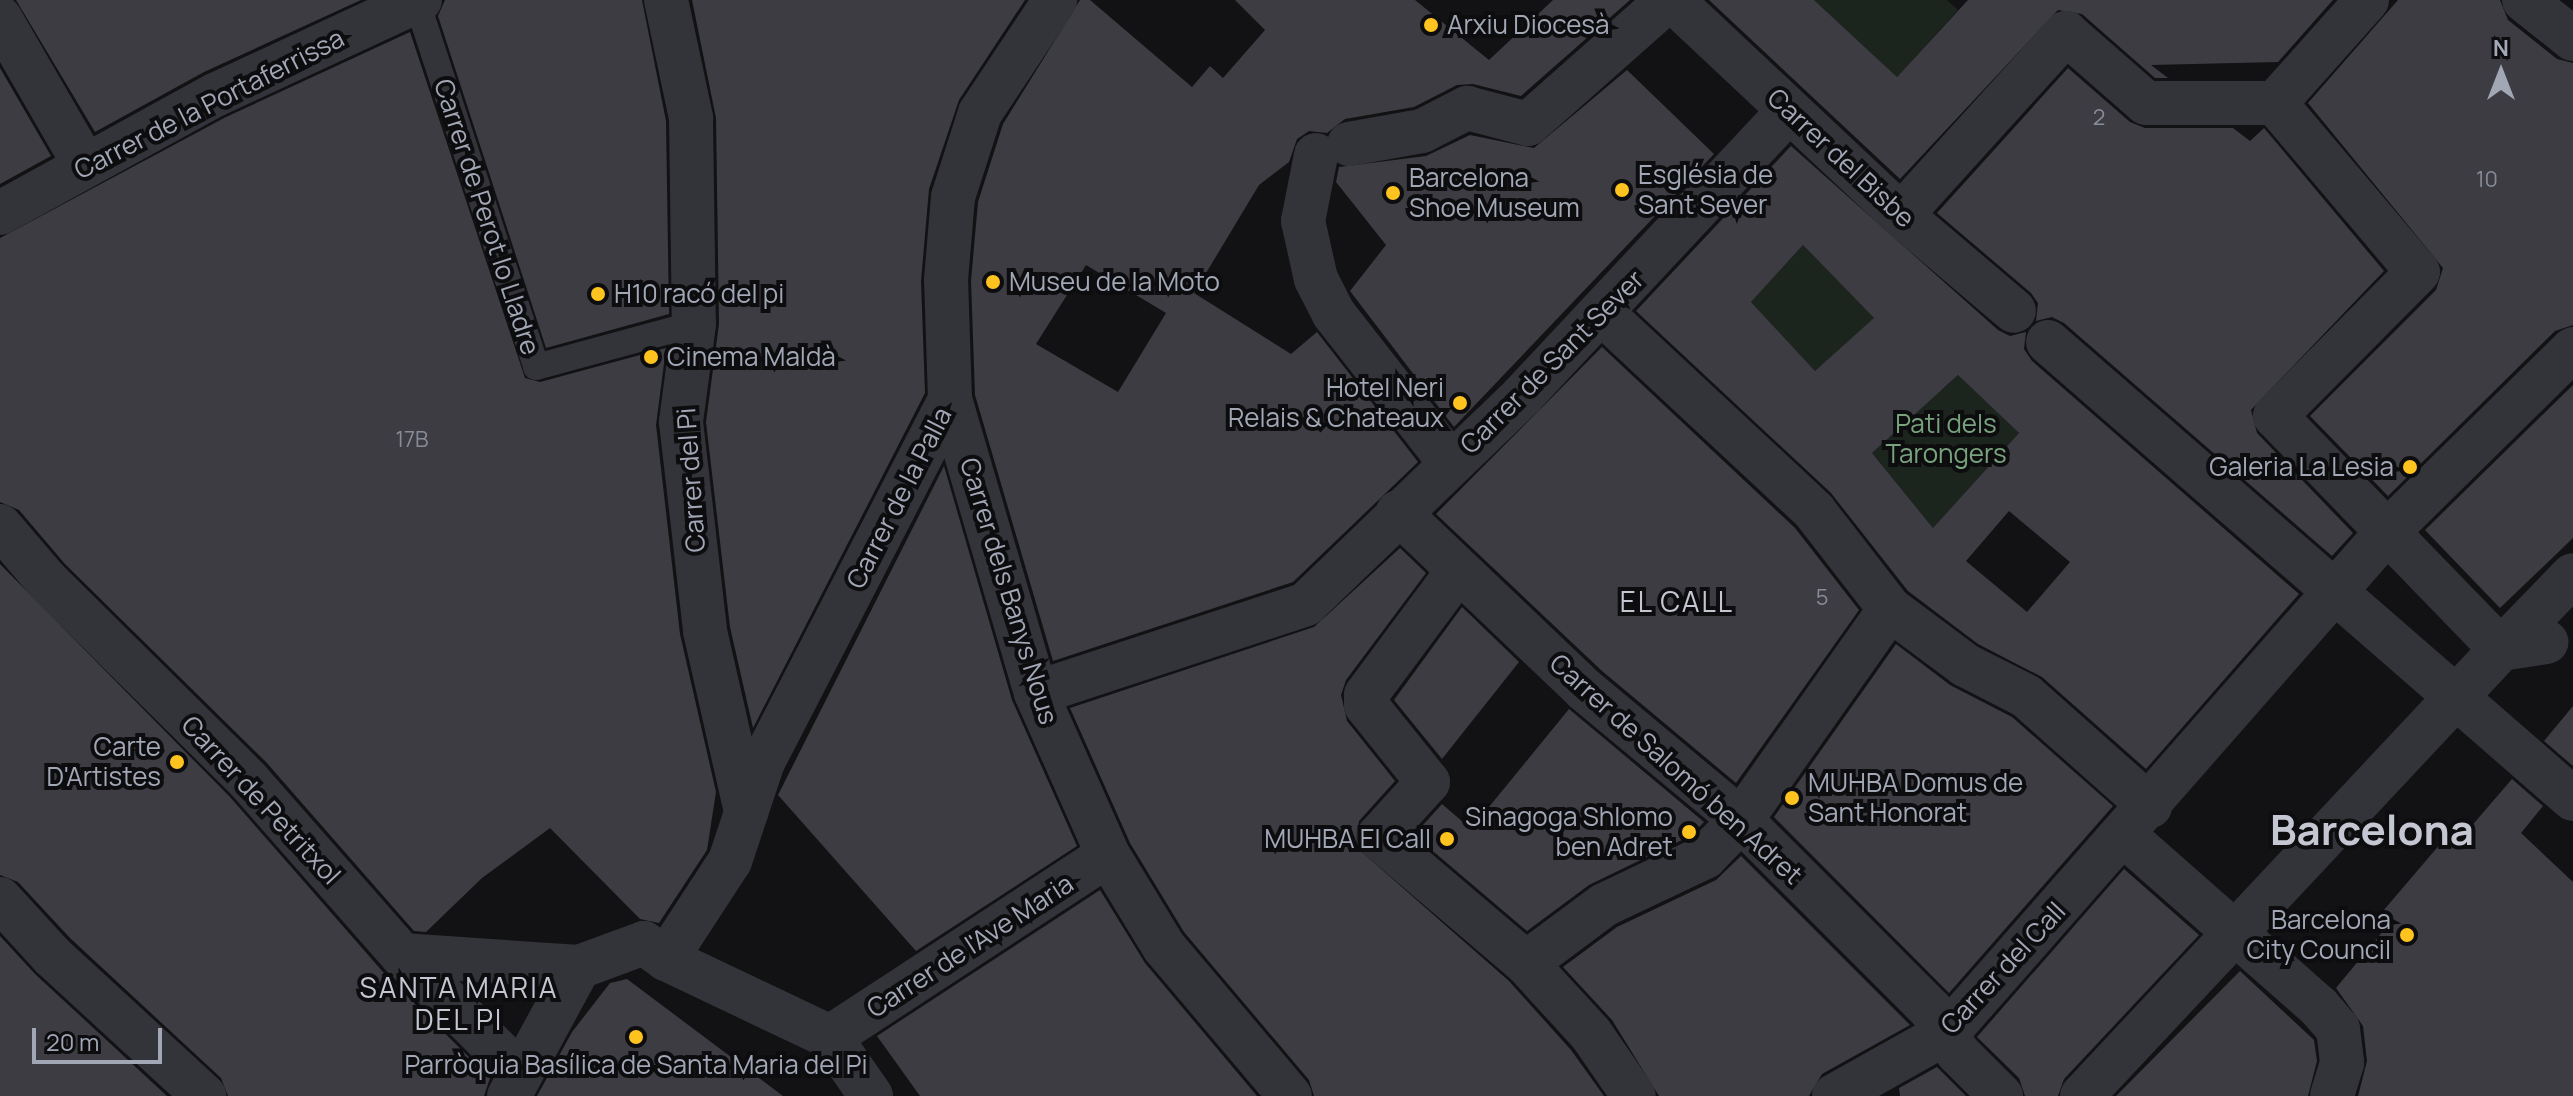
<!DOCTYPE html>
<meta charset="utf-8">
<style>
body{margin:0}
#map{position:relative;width:2573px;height:1096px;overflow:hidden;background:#121214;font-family:Manrope,sans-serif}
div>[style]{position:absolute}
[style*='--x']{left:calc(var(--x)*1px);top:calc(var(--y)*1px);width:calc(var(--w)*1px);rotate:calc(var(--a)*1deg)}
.green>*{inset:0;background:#1c241e}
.building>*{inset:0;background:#3c3c42}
.lane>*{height:26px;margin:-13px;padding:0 13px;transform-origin:13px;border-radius:13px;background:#333439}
.street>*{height:44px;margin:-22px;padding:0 22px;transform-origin:22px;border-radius:22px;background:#333439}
.dots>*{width:22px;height:22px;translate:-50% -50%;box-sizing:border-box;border:4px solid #0d0d0f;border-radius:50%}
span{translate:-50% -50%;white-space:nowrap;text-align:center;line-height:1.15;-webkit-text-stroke:8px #0d0d0f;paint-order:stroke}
.number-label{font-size:22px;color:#888c99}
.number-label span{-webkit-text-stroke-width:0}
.poi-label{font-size:26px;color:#a2a7b6}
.left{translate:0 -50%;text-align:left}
.right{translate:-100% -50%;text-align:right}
.street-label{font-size:26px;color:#a2a7b6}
.park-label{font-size:26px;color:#78a37d}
.neighbourhood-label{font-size:28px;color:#c4c6d2;letter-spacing:2px}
.town-label{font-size:42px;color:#c4c6d2;font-weight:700}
.north{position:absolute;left:2461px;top:32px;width:80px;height:80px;-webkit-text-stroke:6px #0d0d0f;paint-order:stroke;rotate:0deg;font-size:22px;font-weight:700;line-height:32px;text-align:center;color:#a2a7b6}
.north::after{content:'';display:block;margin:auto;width:28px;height:36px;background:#a2a7b6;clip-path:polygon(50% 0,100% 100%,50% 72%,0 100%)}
.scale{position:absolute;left:32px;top:1028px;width:130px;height:36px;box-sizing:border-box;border:4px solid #a2a7b6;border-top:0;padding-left:10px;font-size:24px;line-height:28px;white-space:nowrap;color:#a2a7b6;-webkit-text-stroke:6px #0d0d0f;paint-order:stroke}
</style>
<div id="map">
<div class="green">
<div style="clip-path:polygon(1814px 0,1947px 0,1958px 10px,1897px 77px)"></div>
<div style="clip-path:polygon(1803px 245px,1943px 389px,1958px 375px,2019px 433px,1933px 528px,1872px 453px,1896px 431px,1829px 359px,1815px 371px,1751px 302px)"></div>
</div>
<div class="building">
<div style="clip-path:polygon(16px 0,361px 0,204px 72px,95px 132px)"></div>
<div style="clip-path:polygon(445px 0,642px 0,666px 121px,669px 314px,546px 348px,438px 16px)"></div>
<div style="clip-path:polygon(692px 0,1025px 0,959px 100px,929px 189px,921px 281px,925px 393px,753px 728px,730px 627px,706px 422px,719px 324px,716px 118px)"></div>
<div style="clip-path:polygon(evenodd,1080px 0,1090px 0,1192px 87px,1210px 66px,1223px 78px,1265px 30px,1235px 0,1415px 0,1489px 60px,1553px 0,1630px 0,1521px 96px,1473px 84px,1457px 85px,1414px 107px,1345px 119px,1327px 133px,1309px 131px,1297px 139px,1289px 162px,1259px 185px,1194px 293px,1291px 354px,1317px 332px,1418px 462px,1293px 582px,1053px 661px,975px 395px,971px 281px,978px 202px,1003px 124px,1080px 0,1086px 265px,1166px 313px,1118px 392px,1036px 344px,1086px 265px)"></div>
<div style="clip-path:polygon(1709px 0,1814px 0,1897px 77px,1968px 0,2333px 0,2278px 62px,2151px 65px,2168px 78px,2155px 78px,2082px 14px,2058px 10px,1900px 179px)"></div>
<div style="clip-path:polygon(2398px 0,2500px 0,2508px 20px,2557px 59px,2573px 63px,2573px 325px,2555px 331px,2388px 496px,2310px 416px,2436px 290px,2443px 268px,2308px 103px)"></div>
<div style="clip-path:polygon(410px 32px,525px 378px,540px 382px,666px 348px,656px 425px,680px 634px,716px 792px,707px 850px,659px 923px,640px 919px,550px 828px,482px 878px,426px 932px,414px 931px,266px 762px,65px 564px,19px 510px,0 502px,0 238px,226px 117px)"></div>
<div style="clip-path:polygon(0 68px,51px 156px,0 184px)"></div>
<div style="clip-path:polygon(2068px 68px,2130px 122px,2145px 128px,2233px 128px,2250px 141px,2264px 128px,2384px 271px,2251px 410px,2257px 433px,2353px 533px,2332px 556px,2064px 323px,2052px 317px,2036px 321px,2038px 303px,2031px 293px,1937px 213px)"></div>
<div style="clip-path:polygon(1627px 70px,1714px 154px,1454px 427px,1350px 291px,1386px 245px,1336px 182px,1339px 167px,1426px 156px,1470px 135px,1534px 148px)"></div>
<div style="clip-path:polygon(evenodd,1791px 146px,1998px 330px,2010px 336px,2026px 332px,2024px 349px,2032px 361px,2299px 594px,2146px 769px,2042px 677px,1978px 644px,1908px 591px,1831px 493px,1636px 311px,1791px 146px,1803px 245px,1874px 318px,1815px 371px,1751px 302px,1803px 245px,1791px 146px,1958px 375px,2019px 433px,1933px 528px,1872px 453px,1958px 375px,1791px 146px,2009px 511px,2070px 562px,2027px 612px,1966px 561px,2009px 511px)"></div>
<div style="clip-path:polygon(1602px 347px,1795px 528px,1859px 610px,1736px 783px,1602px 671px,1436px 514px)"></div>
<div style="clip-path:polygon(2573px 385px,2573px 538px,2500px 608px,2425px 530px)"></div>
<div style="clip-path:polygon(944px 466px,1012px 700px,1077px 846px,916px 951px,778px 795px)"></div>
<div style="clip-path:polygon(1400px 548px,1426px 573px,1346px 680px,1341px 695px,1347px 721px,1395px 781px,1359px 821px,1355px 846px,1509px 981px,1571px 1050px,1604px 1096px,1314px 1096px,1309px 1080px,1184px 932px,1130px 843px,1070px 708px,1314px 627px)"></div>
<div style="clip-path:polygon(0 564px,230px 797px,383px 972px,490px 1078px,484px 1096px,228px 1096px,221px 1078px,70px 938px,18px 882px,0 875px)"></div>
<div style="clip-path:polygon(1462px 607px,1519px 662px,1442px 759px,1394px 700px)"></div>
<div style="clip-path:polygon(1896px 644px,1950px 685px,2012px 717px,2113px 806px,1949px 993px,1774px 817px)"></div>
<div style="clip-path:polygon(2573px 706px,2573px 766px,2544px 741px)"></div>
<div style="clip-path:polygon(1569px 709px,1704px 822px,1690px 836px,1589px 885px,1527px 931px,1414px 835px,1442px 804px,1471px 829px)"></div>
<div style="clip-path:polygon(2512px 779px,2543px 806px,2521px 833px,2573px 882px,2573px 1096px,2358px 1096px,2367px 1061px,2363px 1026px,2336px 988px,2393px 919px,2383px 911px,2447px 836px,2456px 844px)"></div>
<div style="clip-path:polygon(1741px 856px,1910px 1025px,1822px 1074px,1809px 1096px,1659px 1096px,1612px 1020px,1563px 967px,1617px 927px,1716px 880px)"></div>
<div style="clip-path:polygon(2124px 869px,2199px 935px,2064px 1079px,2058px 1096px,2025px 1096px,2019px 1078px,1977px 1037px)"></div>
<div style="clip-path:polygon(1100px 890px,1145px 963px,1257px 1096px,920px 1096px,877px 1036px)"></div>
<div style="clip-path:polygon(0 936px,35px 974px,167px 1096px,0 1096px)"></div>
<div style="clip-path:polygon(2240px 971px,2314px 1040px,2317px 1061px,2308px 1096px,2116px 1096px)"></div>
<div style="clip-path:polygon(627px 979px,783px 1096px,537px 1096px,572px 1032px,610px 983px)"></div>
<div style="clip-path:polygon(1937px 1067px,1966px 1096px,1900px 1096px,1899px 1088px)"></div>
</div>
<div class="lane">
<div style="--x:417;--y:2;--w:384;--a:71.9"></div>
<div style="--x:536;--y:367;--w:164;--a:-15.2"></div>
</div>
<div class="street">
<div style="--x:666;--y:0;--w:121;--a:78"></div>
<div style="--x:691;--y:118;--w:206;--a:89.2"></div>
<div style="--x:694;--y:324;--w:99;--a:97.6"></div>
<div style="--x:681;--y:422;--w:210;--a:83.4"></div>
<div style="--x:705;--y:631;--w:186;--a:77.2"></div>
<div style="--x:1672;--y:0;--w:314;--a:43.2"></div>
<div style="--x:1901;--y:215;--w:148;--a:40.3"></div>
<div style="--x:2524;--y:0;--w:63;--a:38.5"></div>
<div style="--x:0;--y:18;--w:170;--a:60"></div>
<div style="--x:2275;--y:103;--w:221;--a:49.8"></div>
<div style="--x:2418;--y:272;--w:203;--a:134.8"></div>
<div style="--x:2275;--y:416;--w:325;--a:45.9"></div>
<div style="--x:1349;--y:144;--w:74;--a:-10.1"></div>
<div style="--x:1422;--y:131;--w:51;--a:-27.1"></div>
<div style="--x:1467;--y:108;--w:63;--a:14.7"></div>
<div style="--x:1528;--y:124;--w:187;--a:-41.5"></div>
<div style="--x:1316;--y:155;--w:67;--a:101.1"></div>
<div style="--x:1303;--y:221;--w:59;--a:77.4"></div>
<div style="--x:1316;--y:279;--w:39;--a:63"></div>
<div style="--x:1334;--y:314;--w:190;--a:52"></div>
<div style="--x:0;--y:213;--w:245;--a:-28.8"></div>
<div style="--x:215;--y:95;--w:226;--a:-24.9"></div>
<div style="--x:1901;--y:215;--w:246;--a:-47.8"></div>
<div style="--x:2066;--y:33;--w:106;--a:41.2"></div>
<div style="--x:2146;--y:103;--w:129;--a:0"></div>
<div style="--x:2275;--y:103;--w:138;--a:-48.2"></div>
<div style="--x:1603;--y:314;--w:289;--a:43"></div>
<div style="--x:1814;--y:511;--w:124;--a:52.2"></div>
<div style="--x:1890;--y:609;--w:94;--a:36.7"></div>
<div style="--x:1965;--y:665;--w:68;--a:26.9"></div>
<div style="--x:2026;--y:696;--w:166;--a:41.6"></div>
<div style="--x:2048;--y:342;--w:696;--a:41.04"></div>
<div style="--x:950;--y:399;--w:306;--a:73.7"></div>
<div style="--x:1036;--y:693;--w:177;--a:66"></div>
<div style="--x:1108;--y:855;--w:108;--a:58.7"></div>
<div style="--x:1164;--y:947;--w:195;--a:49.8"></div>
<div style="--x:1398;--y:512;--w:258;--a:43.6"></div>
<div style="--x:1585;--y:690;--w:203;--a:39.8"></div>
<div style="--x:1741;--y:820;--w:269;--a:45"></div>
<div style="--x:1931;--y:1010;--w:51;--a:57.9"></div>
<div style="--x:1958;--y:1053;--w:61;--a:45"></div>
<div style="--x:0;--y:526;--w:72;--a:49.5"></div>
<div style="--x:47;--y:581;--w:283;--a:44.7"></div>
<div style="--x:248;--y:780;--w:233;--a:48.7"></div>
<div style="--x:402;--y:955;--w:168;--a:45"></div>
<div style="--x:1458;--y:571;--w:154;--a:126.6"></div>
<div style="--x:1366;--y:695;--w:10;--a:90"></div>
<div style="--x:1366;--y:705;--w:99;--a:51.2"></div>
<div style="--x:1428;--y:782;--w:74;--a:132.3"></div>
<div style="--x:1378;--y:837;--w:194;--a:40.4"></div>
<div style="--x:1526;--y:963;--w:96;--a:47.5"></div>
<div style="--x:1591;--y:1034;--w:75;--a:55.3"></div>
<div style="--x:2501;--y:649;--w:103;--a:-45.8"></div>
<div style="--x:1036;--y:693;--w:284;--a:-18.2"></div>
<div style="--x:1306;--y:604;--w:300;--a:-43.9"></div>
<div style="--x:1522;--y:396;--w:391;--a:-46.9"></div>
<div style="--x:2125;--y:836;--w:259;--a:41.4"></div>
<div style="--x:2319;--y:1007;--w:29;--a:49"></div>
<div style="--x:2338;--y:1029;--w:34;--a:83"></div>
<div style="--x:2342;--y:1063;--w:34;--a:107"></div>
<div style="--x:0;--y:899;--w:77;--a:47.6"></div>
<div style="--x:52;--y:956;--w:207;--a:42.6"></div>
<div style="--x:402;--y:955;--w:177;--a:3.9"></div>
<div style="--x:579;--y:967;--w:69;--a:-20.3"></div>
<div style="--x:644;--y:943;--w:27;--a:36"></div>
<div style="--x:666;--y:959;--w:182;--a:25.4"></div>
<div style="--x:830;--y:1037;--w:72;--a:55.2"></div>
<div style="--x:666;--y:959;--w:117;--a:-56.9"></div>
<div style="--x:730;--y:861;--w:104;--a:-71.6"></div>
<div style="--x:763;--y:762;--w:408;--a:-62.7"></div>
<div style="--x:950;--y:399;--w:119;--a:-91.9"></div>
<div style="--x:946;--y:280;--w:83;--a:-85.2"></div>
<div style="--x:953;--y:197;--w:88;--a:-72.2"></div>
<div style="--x:980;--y:113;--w:136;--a:-56.4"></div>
<div style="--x:1526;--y:963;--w:97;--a:-36.6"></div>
<div style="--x:1604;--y:905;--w:112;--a:-25.4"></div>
<div style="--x:1705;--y:857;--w:52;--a:-45.8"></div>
<div style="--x:1741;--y:820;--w:258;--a:-54.8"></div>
<div style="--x:830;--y:1037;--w:332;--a:-33.2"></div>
<div style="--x:509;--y:1096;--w:147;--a:-61.5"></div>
<div style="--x:1834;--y:1096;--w:131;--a:-29.3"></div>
<div style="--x:1948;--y:1032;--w:665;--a:-48.72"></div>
<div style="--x:2387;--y:532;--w:261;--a:-44.5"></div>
<div style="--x:2082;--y:1096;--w:613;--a:-46.85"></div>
<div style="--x:2501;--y:649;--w:46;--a:-8.8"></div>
</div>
<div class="dots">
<div style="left:1431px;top:25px;background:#ffc31f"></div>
<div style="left:1622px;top:190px;background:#ffc31f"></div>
<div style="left:1393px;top:193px;background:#ffc31f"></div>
<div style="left:993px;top:282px;background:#ffc31f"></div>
<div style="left:598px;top:294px;background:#ffc31f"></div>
<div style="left:651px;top:357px;background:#ffc31f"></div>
<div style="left:1460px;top:403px;background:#ffc31f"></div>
<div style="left:2410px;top:467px;background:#ffc31f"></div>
<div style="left:177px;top:762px;background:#ffc31f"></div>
<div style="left:1792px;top:798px;background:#ffc31f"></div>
<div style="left:1689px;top:832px;background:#ffc31f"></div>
<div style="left:1447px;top:839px;background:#ffc31f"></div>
<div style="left:2407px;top:935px;background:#ffc31f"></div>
<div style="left:636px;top:1037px;background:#ffc31f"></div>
</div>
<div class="number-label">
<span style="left:2099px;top:118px">2</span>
<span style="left:2487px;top:180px">10</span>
<span style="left:412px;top:440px">17B</span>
<span style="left:1822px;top:598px">5</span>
</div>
<div class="poi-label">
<span class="left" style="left:1447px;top:25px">Arxiu Diocesà</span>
<span class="left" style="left:1638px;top:190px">Església de<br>Sant Sever</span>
<span class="left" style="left:1409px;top:193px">Barcelona<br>Shoe Museum</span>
<span class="left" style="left:1009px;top:282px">Museu de la Moto</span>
<span class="left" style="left:614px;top:294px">H10 racó del pi</span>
<span class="left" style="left:667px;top:357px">Cinema Maldà</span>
<span class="right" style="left:1444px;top:403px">Hotel Neri<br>Relais &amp; Chateaux</span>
<span class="right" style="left:2394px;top:467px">Galeria La Lesia</span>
<span class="right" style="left:161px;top:762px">Carte<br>D'Artistes</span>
<span class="left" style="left:1808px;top:798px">MUHBA Domus de<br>Sant Honorat</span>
<span class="right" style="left:1673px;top:832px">Sinagoga Shlomo<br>ben Adret</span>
<span class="right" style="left:1431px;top:839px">MUHBA El Call</span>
<span class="right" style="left:2391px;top:935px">Barcelona<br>City Council</span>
<span style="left:636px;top:1065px">Parròquia Basílica de Santa Maria del Pi</span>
</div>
<div class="street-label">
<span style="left:209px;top:104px;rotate:-27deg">Carrer de la Portaferrissa</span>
<span style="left:1841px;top:158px;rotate:43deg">Carrer del Bisbe</span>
<span style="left:487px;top:217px;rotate:72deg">Carrer de Perot lo Lladre</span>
<span style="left:1552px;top:362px;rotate:-45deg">Carrer de Sant Sever</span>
<span style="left:691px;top:480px;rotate:-94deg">Carrer del Pi</span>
<span style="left:899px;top:498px;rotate:-63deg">Carrer de la Palla</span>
<span style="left:1009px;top:591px;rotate:73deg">Carrer dels Banys Nous</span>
<span style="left:1676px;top:769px;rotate:42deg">Carrer de Salomó ben Adret</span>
<span style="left:261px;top:800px;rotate:47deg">Carrer de Petritxol</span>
<span style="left:970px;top:946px;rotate:-33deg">Carrer de l'Ave Maria</span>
<span style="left:2003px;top:968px;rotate:-47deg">Carrer del Call</span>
</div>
<div class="park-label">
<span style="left:1946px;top:439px">Pati dels<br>Tarongers</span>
</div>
<div class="neighbourhood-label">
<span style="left:1677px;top:601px">EL CALL</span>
<span style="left:459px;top:1003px">SANTA MARIA<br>DEL PI</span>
</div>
<div class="town-label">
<span style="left:2372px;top:829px">Barcelona</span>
</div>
<div class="north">N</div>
<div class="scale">20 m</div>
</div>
